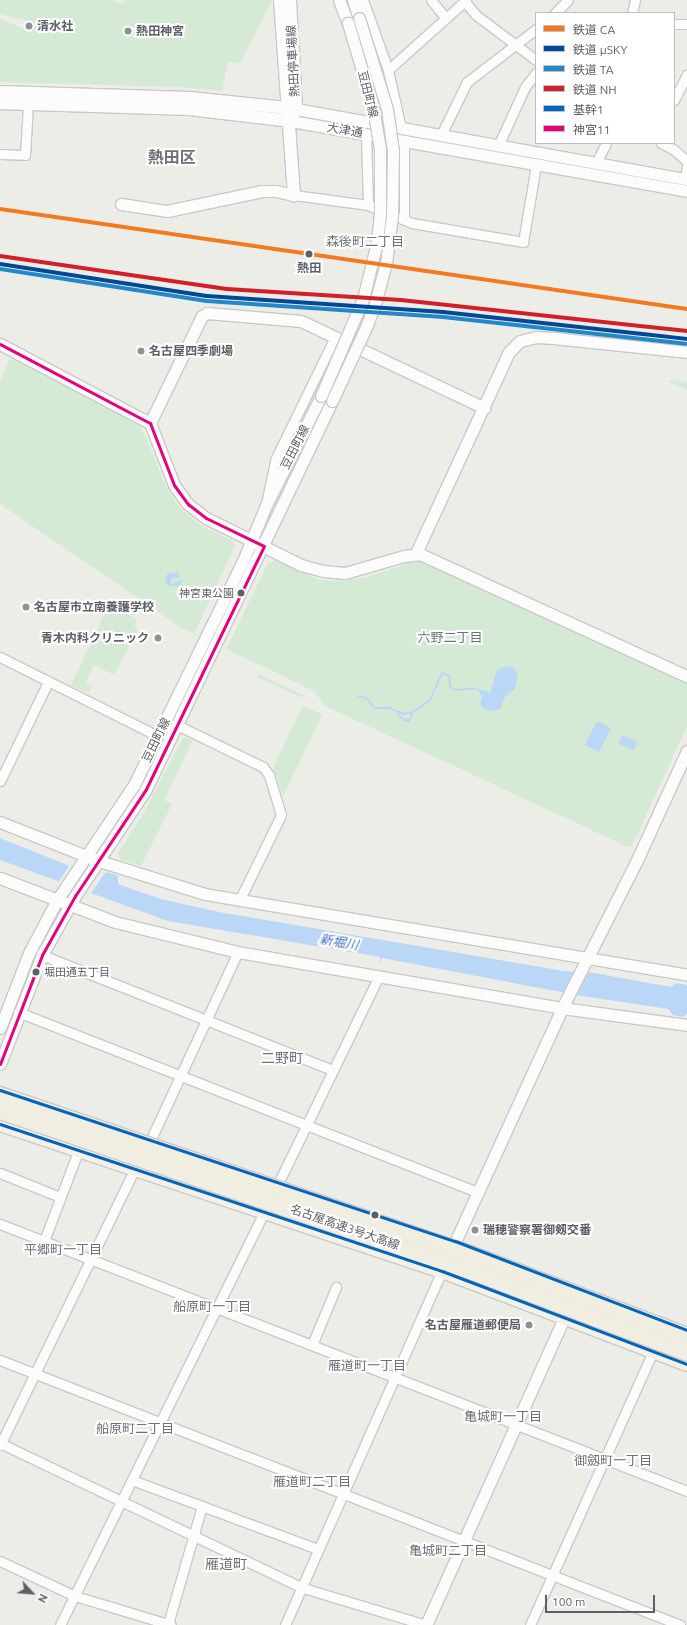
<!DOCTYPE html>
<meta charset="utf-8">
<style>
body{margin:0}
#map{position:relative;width:687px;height:1625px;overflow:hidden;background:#edede8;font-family:Ubuntu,"Noto Sans JP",sans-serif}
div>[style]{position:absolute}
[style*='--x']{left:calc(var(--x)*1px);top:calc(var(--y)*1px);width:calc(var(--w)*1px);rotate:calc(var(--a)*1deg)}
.green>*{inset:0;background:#d5ead5}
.water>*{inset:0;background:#bbd7f8;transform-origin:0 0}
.pier>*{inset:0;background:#edede8}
.stream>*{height:2px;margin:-1px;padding:0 1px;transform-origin:1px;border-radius:1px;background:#bbd7f8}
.roads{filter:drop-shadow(1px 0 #c9cac8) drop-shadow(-1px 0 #c9cac8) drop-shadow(0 1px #c9cac8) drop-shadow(0 -1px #c9cac8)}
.minor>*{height:9px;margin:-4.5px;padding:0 4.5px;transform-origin:4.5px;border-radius:4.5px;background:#fcfcfc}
.tertiary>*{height:11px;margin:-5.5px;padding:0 5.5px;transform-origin:5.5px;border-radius:5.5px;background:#fcfcfc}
.secondary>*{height:12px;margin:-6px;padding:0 6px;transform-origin:6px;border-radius:6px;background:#fcfcfc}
.primary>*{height:14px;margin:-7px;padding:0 7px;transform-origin:7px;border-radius:7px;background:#f3f2e8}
.bridges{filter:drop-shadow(1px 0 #c9cac8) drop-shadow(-1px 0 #c9cac8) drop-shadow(0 1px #c9cac8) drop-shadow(0 -1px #c9cac8)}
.tertiary-bridge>*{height:11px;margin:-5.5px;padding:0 5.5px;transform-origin:5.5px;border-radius:5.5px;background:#fcfcfc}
.motorway-bridge>*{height:16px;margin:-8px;padding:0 8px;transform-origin:8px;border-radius:8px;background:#f0eee1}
.bus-1>*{height:3px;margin:-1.5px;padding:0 1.5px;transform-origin:1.5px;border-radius:1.5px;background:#0065bd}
.bus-2>*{height:3px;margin:-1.5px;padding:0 1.5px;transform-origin:1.5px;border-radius:1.5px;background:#e5007d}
.rail-1>*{height:4px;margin:-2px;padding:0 2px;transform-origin:2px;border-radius:2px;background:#f47921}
.rail-2>*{height:4px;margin:-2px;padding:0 2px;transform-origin:2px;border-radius:2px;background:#004898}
.rail-3>*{height:4px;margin:-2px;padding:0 2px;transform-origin:2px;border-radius:2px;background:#2388c8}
.rail-4>*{height:4px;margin:-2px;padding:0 2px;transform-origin:2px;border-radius:2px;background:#d12027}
.dots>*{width:11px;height:11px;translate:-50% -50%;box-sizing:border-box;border:2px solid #fff;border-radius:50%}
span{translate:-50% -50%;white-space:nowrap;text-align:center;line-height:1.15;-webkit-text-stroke:4px #fff;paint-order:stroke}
.bus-label{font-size:11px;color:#5d6066}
.right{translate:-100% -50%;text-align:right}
.left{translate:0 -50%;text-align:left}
.poi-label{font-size:12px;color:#5d6066;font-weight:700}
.street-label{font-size:12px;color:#5d6066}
.stop-label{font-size:12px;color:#5d6066;font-weight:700}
.neighbourhood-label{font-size:13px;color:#6e7278}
.water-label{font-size:13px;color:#4474c7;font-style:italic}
.quarter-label{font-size:14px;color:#6e7278}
.district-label{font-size:16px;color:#6e7278;font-weight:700}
.legend{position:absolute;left:535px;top:12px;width:140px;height:132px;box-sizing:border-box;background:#fff;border:1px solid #bebfc2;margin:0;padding:5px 7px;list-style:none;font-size:12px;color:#5d6066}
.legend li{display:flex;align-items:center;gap:8px;height:20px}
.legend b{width:20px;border:1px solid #bebfc2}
.north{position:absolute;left:12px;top:1573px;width:40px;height:40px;-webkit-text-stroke:3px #fff;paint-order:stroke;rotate:116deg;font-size:11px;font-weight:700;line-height:16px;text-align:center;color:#5d6066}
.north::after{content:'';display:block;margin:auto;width:14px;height:18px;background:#5d6066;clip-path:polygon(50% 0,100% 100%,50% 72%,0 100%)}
.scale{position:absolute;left:545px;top:1595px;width:110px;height:18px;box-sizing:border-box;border:2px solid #5d6066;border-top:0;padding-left:5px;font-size:12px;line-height:14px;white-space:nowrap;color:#5d6066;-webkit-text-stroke:3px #fff;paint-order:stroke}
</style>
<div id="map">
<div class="green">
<div style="clip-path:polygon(0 0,112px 0,121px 4px,127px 0,272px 0,240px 63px,228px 62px,222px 91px,181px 87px,0 82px,0 19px,29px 31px,34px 25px,31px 22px,0 14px)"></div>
<div style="clip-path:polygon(14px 359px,139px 425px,143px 431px,167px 489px,181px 509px,202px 526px,233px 541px,235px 546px,194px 634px,180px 627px,0 504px,0 383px,8px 361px)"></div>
<div style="clip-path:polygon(669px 380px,687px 382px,687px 390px,669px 382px)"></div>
<div style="clip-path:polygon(275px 560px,320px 580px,337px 581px,364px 578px,414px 561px,427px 563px,687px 683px,687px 726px,632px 846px,628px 847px,325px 706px,314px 691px,226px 649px,268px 563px)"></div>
<div style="clip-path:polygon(110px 602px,137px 620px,134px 626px,138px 628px,114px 675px,94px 665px,86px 683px,92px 686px,88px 693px,71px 685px)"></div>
<div style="clip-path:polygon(258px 674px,303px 695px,303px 698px,257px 677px)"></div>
<div style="clip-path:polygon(303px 705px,322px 715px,283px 796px,273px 768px)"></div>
<div style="clip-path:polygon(186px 737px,193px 740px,164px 800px,172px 804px,141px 866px,120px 859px,118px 853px,143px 814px,183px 738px)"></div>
</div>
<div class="water">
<div style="clip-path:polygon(177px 572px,180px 577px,171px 578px,171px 584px,172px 585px,175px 582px,182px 580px,183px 581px,178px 586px,168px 586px,165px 580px,167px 574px)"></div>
<div style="clip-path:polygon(507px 666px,512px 667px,518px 673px,515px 689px,505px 697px,500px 709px,492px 711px,484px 709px,480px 704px,482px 696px,476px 688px,490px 693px,497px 670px)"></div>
<div style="left:597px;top:721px;width:16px;height:27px;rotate:27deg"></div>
<div style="left:622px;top:735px;width:17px;height:9px;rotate:24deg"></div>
<div style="clip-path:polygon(0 838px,70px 866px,103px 874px,108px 872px,118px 876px,118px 884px,161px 899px,219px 912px,564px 971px,594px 973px,671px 987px,676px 983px,687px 985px,687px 1014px,683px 1017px,673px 1015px,668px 1009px,582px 996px,382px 958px,380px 965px,380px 957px,168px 921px,0 860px)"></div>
</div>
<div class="pier">
<div style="clip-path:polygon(70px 864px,104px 874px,89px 896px,57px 885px)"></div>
</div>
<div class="stream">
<div style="--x:358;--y:696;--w:8;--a:14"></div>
<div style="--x:366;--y:698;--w:13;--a:48"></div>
<div style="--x:375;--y:708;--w:14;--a:0"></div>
<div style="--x:389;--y:708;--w:16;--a:22"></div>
<div style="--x:404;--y:714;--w:9;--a:-13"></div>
<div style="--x:413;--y:712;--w:21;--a:-35"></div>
<div style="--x:430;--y:700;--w:30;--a:-66"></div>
<div style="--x:442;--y:673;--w:8;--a:23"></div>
<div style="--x:449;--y:676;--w:10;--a:84"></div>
<div style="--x:450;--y:686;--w:6;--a:39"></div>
<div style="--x:455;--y:690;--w:21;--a:-5"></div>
<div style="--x:398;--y:714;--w:8;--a:45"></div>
<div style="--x:404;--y:720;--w:5;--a:11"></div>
<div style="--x:409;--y:721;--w:10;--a:-66"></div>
</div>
<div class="roads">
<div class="minor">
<div style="--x:363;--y:0;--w:74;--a:70.3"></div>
<div style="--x:388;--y:70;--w:59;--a:77.4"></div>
<div style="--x:431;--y:0;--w:22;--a:51"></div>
<div style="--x:464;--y:1;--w:18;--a:49"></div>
<div style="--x:476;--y:15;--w:75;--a:36.9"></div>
<div style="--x:555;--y:13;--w:18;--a:-45"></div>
<div style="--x:632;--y:13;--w:13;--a:-77"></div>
<div style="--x:674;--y:24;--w:13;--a:0"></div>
<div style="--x:388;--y:70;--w:105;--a:-41.9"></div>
<div style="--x:674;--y:100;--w:29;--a:-63"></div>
<div style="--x:366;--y:134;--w:71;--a:88.4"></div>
<div style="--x:441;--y:135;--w:59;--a:-63.9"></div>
<div style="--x:467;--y:82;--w:87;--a:-37.5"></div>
<div style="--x:404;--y:141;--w:78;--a:90"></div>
<div style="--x:661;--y:143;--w:13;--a:27"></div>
<div style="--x:673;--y:149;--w:18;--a:41"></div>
<div style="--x:498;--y:146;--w:65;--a:-65.4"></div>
<div style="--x:525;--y:87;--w:18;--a:-52"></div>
<div style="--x:0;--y:154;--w:25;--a:2"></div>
<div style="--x:25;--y:155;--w:50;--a:-86.6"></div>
<div style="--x:596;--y:163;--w:22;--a:-63"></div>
<div style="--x:685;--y:178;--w:12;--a:-81"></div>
<div style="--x:294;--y:195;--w:75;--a:7.7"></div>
<div style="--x:368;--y:205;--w:48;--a:22.2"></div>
<div style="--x:412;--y:223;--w:113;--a:9.7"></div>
<div style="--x:523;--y:242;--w:78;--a:-80.4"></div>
<div style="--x:267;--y:499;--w:40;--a:-78"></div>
<div style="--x:275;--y:460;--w:137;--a:-64"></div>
<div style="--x:0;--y:657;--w:177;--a:26.6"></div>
<div style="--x:177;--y:725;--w:96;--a:26"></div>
<div style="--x:263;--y:767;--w:10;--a:53"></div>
<div style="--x:269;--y:775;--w:42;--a:73.3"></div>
<div style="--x:281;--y:815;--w:93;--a:116"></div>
<div style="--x:0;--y:781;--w:110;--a:-64.1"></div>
<div style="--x:42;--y:955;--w:313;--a:21.6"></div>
<div style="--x:18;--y:1012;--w:494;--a:21.4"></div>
<div style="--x:151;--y:1139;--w:206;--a:-65.1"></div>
<div style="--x:0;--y:1173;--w:65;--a:21.8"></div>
<div style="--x:274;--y:1192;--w:240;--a:-64.1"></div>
<div style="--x:0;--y:1224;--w:737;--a:21.24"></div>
<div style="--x:44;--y:1241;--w:98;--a:-69.2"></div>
<div style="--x:312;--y:1345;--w:63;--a:-67.5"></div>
<div style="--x:0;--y:1360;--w:730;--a:21.29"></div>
<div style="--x:0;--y:1443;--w:333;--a:25.6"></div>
<div style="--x:300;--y:1587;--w:132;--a:16.8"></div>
<div style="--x:0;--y:1445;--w:308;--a:-64"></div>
<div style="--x:132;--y:1480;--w:198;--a:20.4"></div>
<div style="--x:0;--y:1561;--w:83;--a:25"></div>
<div style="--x:75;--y:1596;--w:100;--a:16.8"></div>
<div style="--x:168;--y:1624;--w:123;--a:-73.9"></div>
<div style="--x:60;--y:1625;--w:465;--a:-63.7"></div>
<div style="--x:285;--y:1625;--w:387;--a:-66.1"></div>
<div style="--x:530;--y:1625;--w:300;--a:-65.8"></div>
</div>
<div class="tertiary">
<div style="--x:339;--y:0;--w:25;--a:69"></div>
<div style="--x:353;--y:0;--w:19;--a:72"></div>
<div style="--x:296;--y:109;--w:397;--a:10.2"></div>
<div style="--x:291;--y:121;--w:402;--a:10"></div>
<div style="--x:121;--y:204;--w:47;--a:8.7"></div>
<div style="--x:167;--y:211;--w:97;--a:-11.9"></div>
<div style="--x:262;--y:191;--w:14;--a:0"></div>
<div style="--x:276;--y:191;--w:18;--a:13"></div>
<div style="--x:0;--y:344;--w:170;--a:27.8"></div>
<div style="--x:150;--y:423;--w:66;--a:68.8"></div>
<div style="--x:174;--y:485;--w:24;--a:54"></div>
<div style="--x:188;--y:504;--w:23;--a:38"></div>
<div style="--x:206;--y:518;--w:106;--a:26.3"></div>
<div style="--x:301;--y:565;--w:23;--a:15"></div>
<div style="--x:323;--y:571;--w:22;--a:5"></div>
<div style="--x:345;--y:573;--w:61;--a:-16.1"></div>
<div style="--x:404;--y:556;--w:16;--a:-7"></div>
<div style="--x:420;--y:554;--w:294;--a:24.6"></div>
<div style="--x:150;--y:423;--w:119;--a:-64.1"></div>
<div style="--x:202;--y:316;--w:6;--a:-31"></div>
<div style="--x:207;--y:313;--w:94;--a:4.9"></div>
<div style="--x:301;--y:321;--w:203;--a:25.4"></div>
<div style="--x:416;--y:553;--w:221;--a:-65.2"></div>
<div style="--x:509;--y:352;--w:16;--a:-45"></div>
<div style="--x:520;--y:341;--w:16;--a:-14"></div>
<div style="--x:536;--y:337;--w:18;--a:3"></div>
<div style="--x:554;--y:338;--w:134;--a:6"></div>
<div style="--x:0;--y:822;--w:106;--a:21.5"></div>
<div style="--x:99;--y:861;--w:111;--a:17.3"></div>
<div style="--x:205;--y:894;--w:489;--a:9.5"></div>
<div style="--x:0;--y:878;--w:123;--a:20.9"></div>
<div style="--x:115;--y:922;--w:127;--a:13.7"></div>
<div style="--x:238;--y:952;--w:329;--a:9.8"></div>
<div style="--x:562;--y:1008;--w:126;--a:7.7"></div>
<div style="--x:0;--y:1028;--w:80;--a:-68.9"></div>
<div style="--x:29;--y:953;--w:60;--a:-62.2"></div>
<div style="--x:57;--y:900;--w:141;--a:-56.3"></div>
<div style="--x:135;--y:783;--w:252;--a:-64.1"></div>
<div style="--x:245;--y:556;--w:57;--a:-67.5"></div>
<div style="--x:267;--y:503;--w:120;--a:-63.2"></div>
<div style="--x:0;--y:1064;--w:117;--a:-68.9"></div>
<div style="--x:42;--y:955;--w:68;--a:-60.8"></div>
<div style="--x:75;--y:896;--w:128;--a:-56.4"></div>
<div style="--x:146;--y:789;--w:430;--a:-64.4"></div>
<div style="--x:450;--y:1253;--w:269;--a:-65.4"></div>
<div style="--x:562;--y:1008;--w:166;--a:-63.1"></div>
<div style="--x:637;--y:860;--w:120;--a:-65.4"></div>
<div style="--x:426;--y:1625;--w:337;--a:-65.8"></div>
</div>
<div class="secondary">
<div style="--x:280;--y:0;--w:196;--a:85.9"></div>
<div style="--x:290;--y:0;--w:109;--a:86.8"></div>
<div style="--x:296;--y:109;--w:8;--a:113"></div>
<div style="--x:0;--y:92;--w:190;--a:1.8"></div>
<div style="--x:190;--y:98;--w:107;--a:5.9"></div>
<div style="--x:0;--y:103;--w:189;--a:1.8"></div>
<div style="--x:189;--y:109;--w:103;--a:6.7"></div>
</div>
<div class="primary">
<div style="--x:0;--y:1124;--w:466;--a:18.4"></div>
<div style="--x:442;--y:1271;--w:262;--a:20.8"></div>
</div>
</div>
<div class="bridges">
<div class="tertiary-bridge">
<div style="--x:321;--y:396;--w:106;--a:-66.6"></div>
<div style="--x:363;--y:299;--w:59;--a:-76.2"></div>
<div style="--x:377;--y:242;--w:29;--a:-84"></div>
<div style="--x:380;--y:213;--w:64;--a:-90"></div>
<div style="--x:380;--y:149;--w:43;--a:-99.5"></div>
<div style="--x:373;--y:107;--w:88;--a:-106.6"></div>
<div style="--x:332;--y:401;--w:84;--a:-65.3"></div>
<div style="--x:367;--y:325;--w:27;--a:-70"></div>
<div style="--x:376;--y:300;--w:38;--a:-75"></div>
<div style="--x:386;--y:263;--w:47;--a:-82.7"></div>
<div style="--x:392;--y:216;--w:65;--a:-89.1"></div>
<div style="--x:393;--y:151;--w:42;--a:-98.1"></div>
<div style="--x:387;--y:109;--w:95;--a:-107.1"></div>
</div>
<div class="motorway-bridge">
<div style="--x:0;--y:1095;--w:496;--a:18.7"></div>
<div style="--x:470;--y:1254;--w:232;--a:20.7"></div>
<div style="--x:0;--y:1111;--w:491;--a:18.8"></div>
<div style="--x:465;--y:1269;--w:237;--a:20.7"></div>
</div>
</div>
<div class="bus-1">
<div style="--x:0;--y:1090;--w:479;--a:18.4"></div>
<div style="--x:455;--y:1241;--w:248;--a:21"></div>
<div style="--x:0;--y:1124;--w:466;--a:18.4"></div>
<div style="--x:442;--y:1271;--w:262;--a:20.8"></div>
</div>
<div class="bus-2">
<div style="--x:0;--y:344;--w:170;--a:27.8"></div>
<div style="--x:150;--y:423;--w:66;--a:68.8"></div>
<div style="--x:174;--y:485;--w:24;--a:54"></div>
<div style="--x:188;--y:504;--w:23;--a:38"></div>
<div style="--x:206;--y:518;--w:64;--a:25.8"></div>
<div style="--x:0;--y:1064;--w:117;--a:-68.9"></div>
<div style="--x:42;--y:955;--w:68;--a:-60.8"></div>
<div style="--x:75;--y:896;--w:128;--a:-56.4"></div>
<div style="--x:146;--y:789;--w:270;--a:-64.1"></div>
</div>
<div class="rail-1">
<div style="--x:0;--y:209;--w:694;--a:8.28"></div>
</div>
<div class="rail-2">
<div style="--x:0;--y:264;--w:209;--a:8.8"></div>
<div style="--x:207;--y:296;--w:237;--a:3.9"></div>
<div style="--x:443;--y:312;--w:245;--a:6.3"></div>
</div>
<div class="rail-3">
<div style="--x:0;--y:269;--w:209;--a:8.8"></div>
<div style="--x:207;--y:301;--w:237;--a:3.9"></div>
<div style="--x:443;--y:317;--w:244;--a:6.3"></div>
</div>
<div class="rail-4">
<div style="--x:0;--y:256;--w:229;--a:8.3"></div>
<div style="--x:227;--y:289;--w:174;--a:3.6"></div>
<div style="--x:401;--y:300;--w:288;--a:6.2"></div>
</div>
<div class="dots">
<div style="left:29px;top:26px;background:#8f9194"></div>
<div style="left:128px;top:31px;background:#8f9194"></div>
<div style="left:309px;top:254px;background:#5d6066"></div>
<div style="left:141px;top:351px;background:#8f9194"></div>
<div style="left:241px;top:593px;background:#5d6066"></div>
<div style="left:26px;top:607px;background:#8f9194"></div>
<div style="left:158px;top:638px;background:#8f9194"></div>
<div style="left:36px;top:972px;background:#5d6066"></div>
<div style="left:375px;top:1215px;background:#5d6066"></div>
<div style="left:475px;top:1230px;background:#8f9194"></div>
<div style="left:529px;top:1325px;background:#8f9194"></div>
</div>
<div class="bus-label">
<span class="right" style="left:234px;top:593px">神宮東公園</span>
<span class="left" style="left:44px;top:972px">堀田通五丁目</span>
</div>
<div class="poi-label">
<span class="left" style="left:37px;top:26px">清水社</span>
<span class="left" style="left:136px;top:31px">熱田神宮</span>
<span class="left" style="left:149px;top:351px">名古屋四季劇場</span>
<span class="left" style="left:34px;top:607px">名古屋市立南養護学校</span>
<span class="right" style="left:149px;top:638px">青木内科クリニック</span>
<span class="left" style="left:483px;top:1230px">瑞穂警察署御剱交番</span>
<span class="right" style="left:521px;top:1325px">名古屋雁道郵便局</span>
</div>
<div class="street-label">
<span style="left:293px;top:61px;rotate:-93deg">熱田停車場線</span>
<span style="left:368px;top:94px;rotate:76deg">豆田町線</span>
<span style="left:345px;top:130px;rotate:10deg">大津通</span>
<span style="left:295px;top:447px;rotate:-63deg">豆田町線</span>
<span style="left:156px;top:740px;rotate:-64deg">豆田町線</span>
<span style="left:345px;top:1227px;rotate:19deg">名古屋高速3号大高線</span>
</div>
<div class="stop-label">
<span style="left:309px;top:268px">熱田</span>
</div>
<div class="neighbourhood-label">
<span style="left:365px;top:241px">森後町二丁目</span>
<span style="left:450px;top:637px">六野二丁目</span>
<span style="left:63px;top:1249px">平郷町一丁目</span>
<span style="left:212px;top:1306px">船原町一丁目</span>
<span style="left:367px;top:1365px">雁道町一丁目</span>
<span style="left:503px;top:1416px">亀城町一丁目</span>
<span style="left:135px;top:1428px">船原町二丁目</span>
<span style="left:613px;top:1460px">御劔町一丁目</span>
<span style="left:312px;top:1481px">雁道町二丁目</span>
<span style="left:448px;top:1550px">亀城町二丁目</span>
</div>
<div class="water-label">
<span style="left:339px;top:942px;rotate:10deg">新堀川</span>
</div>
<div class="quarter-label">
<span style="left:282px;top:1058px">二野町</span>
<span style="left:226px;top:1564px">雁道町</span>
</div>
<div class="district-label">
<span style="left:172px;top:157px">熱田区</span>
</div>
<ul class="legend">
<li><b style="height:5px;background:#f47921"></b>鉄道 CA</li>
<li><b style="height:5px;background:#004898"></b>鉄道 μSKY</li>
<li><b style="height:5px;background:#2388c8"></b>鉄道 TA</li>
<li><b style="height:5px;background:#d12027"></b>鉄道 NH</li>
<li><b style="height:5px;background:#0065bd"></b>基幹1</li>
<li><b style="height:5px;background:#e5007d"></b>神宮11</li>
</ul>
<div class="north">N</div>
<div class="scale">100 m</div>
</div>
